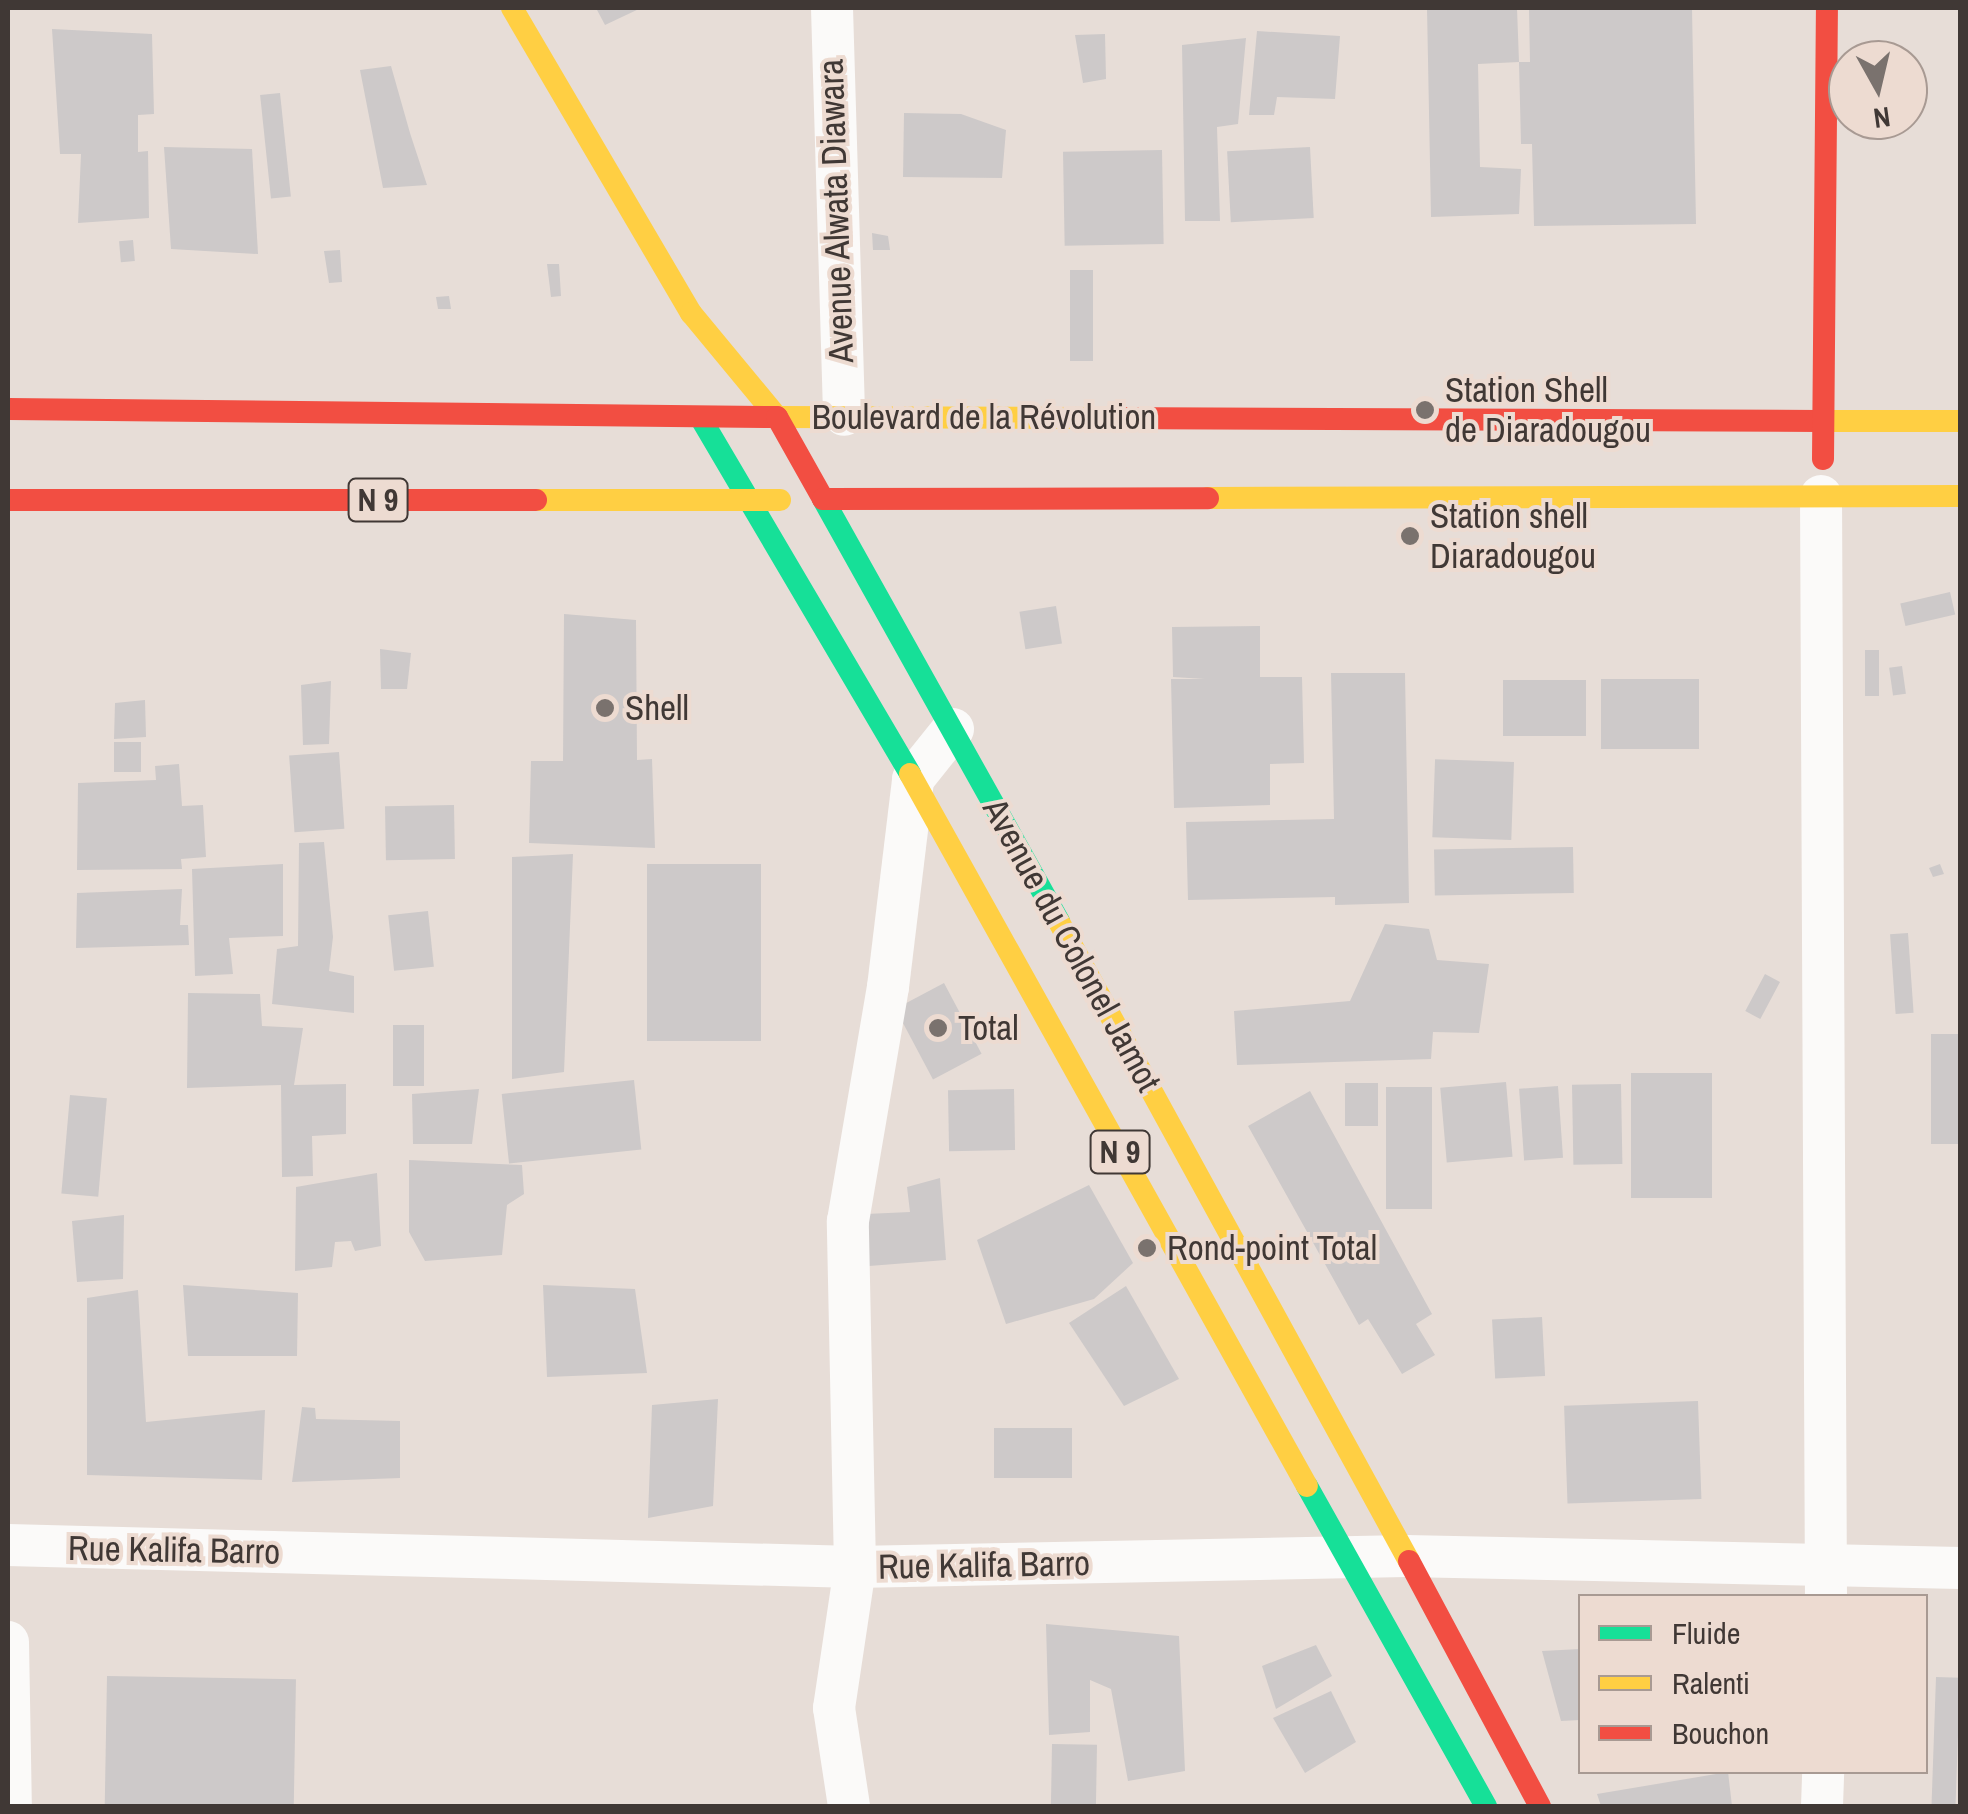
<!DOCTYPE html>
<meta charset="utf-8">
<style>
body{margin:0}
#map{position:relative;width:1968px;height:1814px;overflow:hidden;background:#e7ddd7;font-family:"Archivo Narrow",sans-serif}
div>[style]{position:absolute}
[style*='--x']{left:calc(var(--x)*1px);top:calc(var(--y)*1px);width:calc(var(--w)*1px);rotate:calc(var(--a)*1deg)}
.building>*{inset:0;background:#cdc9c9;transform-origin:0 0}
.street>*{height:42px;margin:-21px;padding:0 21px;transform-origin:21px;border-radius:21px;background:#fbfaf9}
.fast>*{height:22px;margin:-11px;padding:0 11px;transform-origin:11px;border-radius:11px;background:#16e098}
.slow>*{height:22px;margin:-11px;padding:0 11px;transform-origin:11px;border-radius:11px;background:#ffcf43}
.jam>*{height:22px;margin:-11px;padding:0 11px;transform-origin:11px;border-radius:11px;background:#f24e42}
.dots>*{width:28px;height:28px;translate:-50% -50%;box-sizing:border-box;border:5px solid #eddbd1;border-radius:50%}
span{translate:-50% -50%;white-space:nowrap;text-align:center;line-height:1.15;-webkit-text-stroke:8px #eddbd1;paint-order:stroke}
.shield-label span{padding:2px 8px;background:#eddbd1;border:2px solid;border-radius:8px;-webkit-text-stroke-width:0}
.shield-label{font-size:32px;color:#403835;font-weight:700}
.street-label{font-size:35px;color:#403835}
.poi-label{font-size:35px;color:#403835}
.left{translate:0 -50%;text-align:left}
.frame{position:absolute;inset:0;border:10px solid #403835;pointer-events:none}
.legend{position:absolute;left:1578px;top:1594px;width:350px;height:180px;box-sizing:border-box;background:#eddbd1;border:2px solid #a89a93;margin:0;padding:12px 18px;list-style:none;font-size:30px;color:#403835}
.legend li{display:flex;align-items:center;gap:20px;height:50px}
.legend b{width:50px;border:2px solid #a89a93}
.north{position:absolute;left:1828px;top:40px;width:100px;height:100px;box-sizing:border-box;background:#eddbd1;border:2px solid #a89a93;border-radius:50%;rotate:172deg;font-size:28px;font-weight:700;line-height:40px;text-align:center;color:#403835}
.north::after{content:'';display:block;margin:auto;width:35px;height:45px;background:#7a726e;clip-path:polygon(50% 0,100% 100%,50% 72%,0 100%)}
</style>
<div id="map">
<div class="building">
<div style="clip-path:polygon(596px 8px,641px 8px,605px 25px)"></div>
<div style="clip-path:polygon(1427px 8px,1517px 8px,1519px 62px,1530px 62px,1529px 8px,1692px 8px,1696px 224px,1534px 226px,1532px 144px,1521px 144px,1519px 62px,1478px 64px,1480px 167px,1521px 169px,1519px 214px,1431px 217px)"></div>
<div style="clip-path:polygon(52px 29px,152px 34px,154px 114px,138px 115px,138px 152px,148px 151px,149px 218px,78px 223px,81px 154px,60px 154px)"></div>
<div style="clip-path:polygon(1257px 31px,1340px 36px,1335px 99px,1277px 97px,1274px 115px,1249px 115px)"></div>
<div style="clip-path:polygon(1105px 34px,1106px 79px,1083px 83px,1075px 35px)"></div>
<div style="clip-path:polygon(1246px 38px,1238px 124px,1217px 127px,1220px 221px,1185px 221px,1182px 45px)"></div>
<div style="clip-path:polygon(391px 66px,410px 133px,427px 185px,383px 188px,360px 70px)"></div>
<div style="left:280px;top:93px;width:104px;height:20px;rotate:84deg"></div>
<div style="clip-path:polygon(904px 113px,961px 114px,1006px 130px,1002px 178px,903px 177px)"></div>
<div style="clip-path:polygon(164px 147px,252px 149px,258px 254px,171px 249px)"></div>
<div style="left:1310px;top:147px;width:71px;height:83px;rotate:87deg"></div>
<div style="left:1162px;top:150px;width:94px;height:99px;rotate:89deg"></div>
<div style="clip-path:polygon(872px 233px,888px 236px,890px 250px,873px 250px)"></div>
<div style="left:133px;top:240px;width:21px;height:14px;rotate:85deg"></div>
<div style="clip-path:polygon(340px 250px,342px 282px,329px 283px,324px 251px)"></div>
<div style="clip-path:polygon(547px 264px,559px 264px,561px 296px,551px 297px)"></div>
<div style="left:1070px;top:270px;width:23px;height:91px"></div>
<div style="clip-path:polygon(449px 296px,451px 309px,438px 309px,436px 297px)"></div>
<div style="left:1950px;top:592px;width:23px;height:51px;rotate:77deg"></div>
<div style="left:1056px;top:606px;width:38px;height:37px;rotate:81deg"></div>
<div style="clip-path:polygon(564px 614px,636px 620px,637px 760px,652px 759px,655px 848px,529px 843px,531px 761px,563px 761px)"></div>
<div style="clip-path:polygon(1260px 626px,1260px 677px,1302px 677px,1304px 763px,1270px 764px,1270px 805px,1174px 808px,1171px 679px,1205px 679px,1173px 677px,1172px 627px)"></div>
<div style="clip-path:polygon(380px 649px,411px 653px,407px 689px,381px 689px)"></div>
<div style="left:1865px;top:650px;width:14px;height:46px"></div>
<div style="left:1902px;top:666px;width:28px;height:13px;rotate:82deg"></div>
<div style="clip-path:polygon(1331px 673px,1405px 673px,1409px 903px,1335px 905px,1335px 897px,1188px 900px,1186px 822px,1334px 819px)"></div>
<div style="left:1601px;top:679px;width:98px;height:70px"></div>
<div style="left:1586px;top:680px;width:56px;height:83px;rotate:90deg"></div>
<div style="clip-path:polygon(331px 681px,329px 744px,303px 745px,301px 685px)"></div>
<div style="clip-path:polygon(145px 700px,146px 737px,114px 739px,115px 703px)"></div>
<div style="left:141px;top:742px;width:30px;height:27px;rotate:90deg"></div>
<div style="left:339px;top:752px;width:77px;height:50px;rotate:86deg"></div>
<div style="left:1514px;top:762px;width:78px;height:79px;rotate:92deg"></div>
<div style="clip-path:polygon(179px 764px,182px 806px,203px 805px,206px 857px,181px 859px,182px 869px,77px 870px,78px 783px,156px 780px,155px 766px)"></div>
<div style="left:454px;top:805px;width:54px;height:69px;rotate:89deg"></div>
<div style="clip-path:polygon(324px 842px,333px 937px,329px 971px,354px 976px,354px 1013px,272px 1004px,277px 949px,298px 946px,299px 843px)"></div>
<div style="left:1573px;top:847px;width:46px;height:139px;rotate:89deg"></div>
<div style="clip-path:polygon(573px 854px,564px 1072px,512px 1079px,512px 857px)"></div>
<div style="clip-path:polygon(283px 864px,283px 936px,229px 938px,233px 974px,195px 976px,192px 869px)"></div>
<div style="left:647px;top:864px;width:114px;height:177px"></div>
<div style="clip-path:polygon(1940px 864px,1944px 874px,1933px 877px,1929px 868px)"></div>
<div style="clip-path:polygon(182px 889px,180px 925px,188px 925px,189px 945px,76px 948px,77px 893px)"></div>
<div style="left:428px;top:911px;width:56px;height:40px;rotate:84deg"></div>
<div style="clip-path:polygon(1385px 924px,1429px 929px,1437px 960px,1489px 964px,1479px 1033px,1433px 1032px,1431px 1059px,1237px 1065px,1234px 1011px,1350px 1001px)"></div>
<div style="left:1908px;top:933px;width:80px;height:18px;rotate:86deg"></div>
<div style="left:1765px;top:974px;width:17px;height:42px;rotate:28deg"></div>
<div style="left:944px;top:983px;width:80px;height:55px;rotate:62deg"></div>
<div style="clip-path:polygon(188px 993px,260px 994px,262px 1026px,303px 1028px,294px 1085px,346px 1084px,346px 1134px,312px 1136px,313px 1176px,282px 1177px,281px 1085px,187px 1088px)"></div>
<div style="left:393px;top:1025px;width:31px;height:61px"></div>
<div style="left:1960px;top:1034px;width:110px;height:29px;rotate:90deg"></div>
<div style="left:1631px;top:1073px;width:81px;height:125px"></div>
<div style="left:634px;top:1080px;width:70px;height:133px;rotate:84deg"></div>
<div style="left:1506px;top:1082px;width:75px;height:66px;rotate:85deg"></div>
<div style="left:1345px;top:1083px;width:33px;height:43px"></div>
<div style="left:1621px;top:1084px;width:80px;height:49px;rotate:89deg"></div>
<div style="left:1558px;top:1086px;width:72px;height:39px;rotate:86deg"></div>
<div style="left:1386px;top:1087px;width:46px;height:122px"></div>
<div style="clip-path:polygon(479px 1089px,472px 1144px,413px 1144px,412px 1094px)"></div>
<div style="left:1014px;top:1089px;width:61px;height:66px;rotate:89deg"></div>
<div style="clip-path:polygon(1310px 1091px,1432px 1314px,1416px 1324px,1435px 1355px,1402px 1374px,1368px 1319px,1359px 1325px,1248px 1126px)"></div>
<div style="left:70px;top:1095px;width:37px;height:99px;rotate:5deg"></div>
<div style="clip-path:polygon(409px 1160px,522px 1165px,524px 1194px,507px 1205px,502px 1255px,425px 1261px,409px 1232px)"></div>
<div style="clip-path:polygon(377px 1173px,381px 1246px,355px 1251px,351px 1241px,335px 1242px,332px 1267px,295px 1271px,296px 1187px)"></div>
<div style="clip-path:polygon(940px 1178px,946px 1260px,869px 1266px,866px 1214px,910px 1212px,907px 1187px)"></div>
<div style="clip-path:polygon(1089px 1185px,1133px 1263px,1094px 1299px,1006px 1324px,977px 1240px)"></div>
<div style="clip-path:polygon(124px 1215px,123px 1279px,77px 1282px,72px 1221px)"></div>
<div style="clip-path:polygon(183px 1285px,298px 1293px,297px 1356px,188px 1356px)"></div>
<div style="clip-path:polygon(543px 1285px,635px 1289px,647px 1373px,547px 1377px)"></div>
<div style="clip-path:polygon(1126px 1286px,1179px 1379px,1124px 1406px,1069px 1323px)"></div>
<div style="clip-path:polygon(138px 1290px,146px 1422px,265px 1410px,262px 1480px,87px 1475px,87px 1298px)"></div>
<div style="left:1542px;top:1317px;width:59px;height:50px;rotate:87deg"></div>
<div style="clip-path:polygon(718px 1399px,713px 1506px,648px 1518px,652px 1405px)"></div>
<div style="left:1698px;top:1401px;width:98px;height:134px;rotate:88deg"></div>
<div style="clip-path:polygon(302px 1407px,315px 1408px,316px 1419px,400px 1421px,400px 1478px,292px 1482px)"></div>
<div style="left:994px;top:1428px;width:78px;height:50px"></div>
<div style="clip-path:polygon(1046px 1624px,1179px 1636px,1185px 1771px,1128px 1781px,1111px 1689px,1090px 1680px,1090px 1732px,1049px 1735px)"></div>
<div style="clip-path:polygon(1316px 1645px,1332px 1676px,1276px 1709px,1262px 1666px)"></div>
<div style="clip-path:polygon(1580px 1649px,1580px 1720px,1561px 1721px,1542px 1651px)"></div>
<div style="left:107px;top:1676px;width:189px;height:130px;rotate:1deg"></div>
<div style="left:1936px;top:1677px;width:24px;height:129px;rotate:2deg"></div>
<div style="clip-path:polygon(1331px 1691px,1356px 1742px,1305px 1773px,1273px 1718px)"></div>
<div style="left:1052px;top:1744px;width:45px;height:62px;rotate:1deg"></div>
<div style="clip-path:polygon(1728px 1772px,1732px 1806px,1601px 1806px,1597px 1794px)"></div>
</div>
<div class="street">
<div style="--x:832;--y:8;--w:407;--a:88.3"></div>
<div style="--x:1821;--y:496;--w:1100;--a:89.74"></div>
<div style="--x:8;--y:1545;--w:847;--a:1.49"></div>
<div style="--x:855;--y:1567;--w:551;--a:-1.14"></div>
<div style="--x:1406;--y:1556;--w:554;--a:1.24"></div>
<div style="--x:8;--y:1642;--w:164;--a:89"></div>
<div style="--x:849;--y:1806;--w:99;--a:-98.7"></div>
<div style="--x:834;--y:1708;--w:143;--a:-81.5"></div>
<div style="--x:855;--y:1567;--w:346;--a:-91.2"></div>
<div style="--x:848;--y:1221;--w:237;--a:-80.3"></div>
<div style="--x:888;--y:987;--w:209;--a:-83.1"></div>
<div style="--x:913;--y:779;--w:64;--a:-51.3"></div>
<div style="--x:1822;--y:1806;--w:34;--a:-88"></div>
</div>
<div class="fast">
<div style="--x:700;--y:417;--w:414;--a:59.5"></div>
<div style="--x:823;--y:499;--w:484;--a:60.8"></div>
<div style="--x:1307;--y:1486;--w:367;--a:60.8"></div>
</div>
<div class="slow">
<div style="--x:512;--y:8;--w:354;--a:59.6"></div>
<div style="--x:691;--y:313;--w:135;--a:50.4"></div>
<div style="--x:777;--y:417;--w:319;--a:0.2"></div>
<div style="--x:1820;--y:421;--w:140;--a:0"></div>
<div style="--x:1208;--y:498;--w:752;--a:-0.15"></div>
<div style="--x:536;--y:500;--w:244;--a:0"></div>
<div style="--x:910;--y:774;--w:815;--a:60.86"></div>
<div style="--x:1059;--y:922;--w:729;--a:61.29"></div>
</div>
<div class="jam">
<div style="--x:8;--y:409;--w:769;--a:0.6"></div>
<div style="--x:777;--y:417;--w:94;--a:60.7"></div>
<div style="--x:1096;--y:418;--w:724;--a:0.24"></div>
<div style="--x:1823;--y:459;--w:451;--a:-89.5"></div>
<div style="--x:823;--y:499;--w:385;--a:-0.1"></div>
<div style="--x:8;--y:500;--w:528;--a:0"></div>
<div style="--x:1409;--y:1561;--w:278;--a:61.9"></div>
</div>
<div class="dots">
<div style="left:1425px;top:410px;background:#7a726e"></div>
<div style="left:1410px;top:536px;background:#7a726e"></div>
<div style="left:605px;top:708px;background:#7a726e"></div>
<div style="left:938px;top:1028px;background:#7a726e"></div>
<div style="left:1147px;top:1248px;background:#7a726e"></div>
</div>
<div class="shield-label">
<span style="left:378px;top:500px">N 9</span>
<span style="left:1120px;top:1152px">N 9</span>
</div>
<div class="street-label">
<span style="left:836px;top:211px;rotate:-92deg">Avenue Alwata Diawara</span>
<span style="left:984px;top:417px">Boulevard de la Révolution</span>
<span style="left:1072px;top:945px;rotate:61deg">Avenue du Colonel Jamot</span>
<span style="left:174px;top:1550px;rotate:1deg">Rue Kalifa Barro</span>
<span style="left:984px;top:1565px;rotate:-1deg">Rue Kalifa Barro</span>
</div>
<div class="poi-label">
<span class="left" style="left:1445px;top:410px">Station Shell<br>de Diaradougou</span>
<span class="left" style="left:1430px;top:536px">Station shell<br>Diaradougou</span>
<span class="left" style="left:625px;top:708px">Shell</span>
<span class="left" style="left:958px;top:1028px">Total</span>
<span class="left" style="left:1167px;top:1248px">Rond-point Total</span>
</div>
<div class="frame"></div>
<ul class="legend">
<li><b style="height:12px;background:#16e098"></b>Fluide</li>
<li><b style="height:12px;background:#ffcf43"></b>Ralenti</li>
<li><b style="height:12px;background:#f24e42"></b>Bouchon</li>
</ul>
<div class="north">N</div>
</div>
